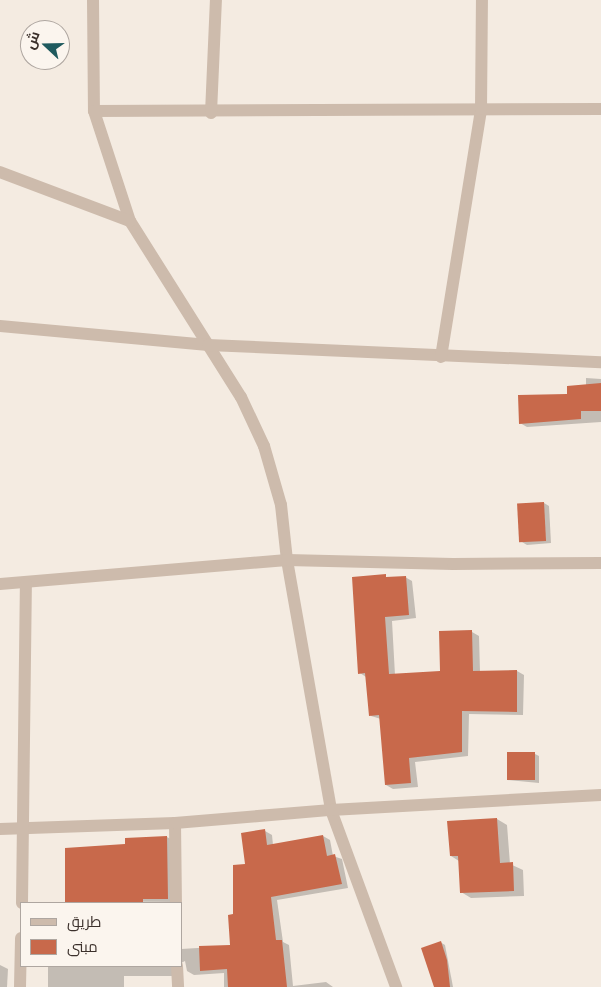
<!DOCTYPE html>
<meta charset="utf-8">
<style>
body{margin:0}
#map{position:relative;width:601px;height:987px;overflow:hidden;background:#f4ebe1;font-family:"Archivo Narrow",Cairo,sans-serif}
div>[style]{position:absolute}
[style*='--x']{left:calc(var(--x)*1px);top:calc(var(--y)*1px);width:calc(var(--w)*1px);rotate:calc(var(--a)*1deg)}
.shadow>*{inset:0;background:#0003}
.building>*{inset:0;background:#c8694b;transform-origin:0 0}
.minor>*{height:12px;margin:-6px;padding:0 6px;transform-origin:6px;border-radius:6px;background:#cdbbac}
span{translate:-50% -50%;white-space:nowrap;text-align:center;line-height:1.15;-webkit-text-stroke:4.5px #fbf5ee;paint-order:stroke}
.legend{position:absolute;left:20px;top:902px;width:162px;height:65px;box-sizing:border-box;background:#fbf5ee;border:1px solid #aea6a0;margin:0;padding:6px 9px;list-style:none;font-size:15px;color:#3b302b}
.legend li{display:flex;align-items:center;gap:10px;height:25px}
.legend b{width:25px;border:1px solid #aea6a0}
.north{position:absolute;left:20px;top:20px;width:50px;height:50px;box-sizing:border-box;background:#fbf5ee;border:1px solid #aea6a0;border-radius:50%;rotate:291deg;font-size:14px;font-weight:700;line-height:20px;text-align:center;color:#3b302b}
.north::after{content:'';display:block;margin:auto;width:18px;height:22px;background:#1f5a5e;clip-path:polygon(50% 0,100% 100%,50% 72%,0 100%)}
</style>
<div id="map">
<div class="shadow">
<div style="clip-path:polygon(586px 378px,601px 379px,601px 422px,527px 427px,520px 423px,586px 386px)"></div>
<div style="clip-path:polygon(544px 503px,549px 506px,551px 543px,527px 545px,522px 542px)"></div>
<div style="clip-path:polygon(405px 577px,412px 581px,416px 618px,392px 621px,395px 675px,441px 672px,472px 632px,479px 636px,480px 672px,517px 671px,524px 675px,523px 715px,469px 714px,468px 756px,415px 762px,418px 787px,393px 789px,386px 785px,381px 719px,371px 716px,366px 677px,360px 673px,353px 578px)"></div>
<div style="clip-path:polygon(535px 754px,539px 756px,539px 783px,507px 780px)"></div>
<div style="clip-path:polygon(497px 819px,507px 825px,510px 864px,523px 870px,524px 896px,471px 898px,461px 892px,459px 861px,451px 856px)"></div>
<div style="clip-path:polygon(265px 831px,272px 835px,273px 845px,323px 836px,330px 840px,333px 856px,342px 859px,348px 888px,277px 900px,283px 942px,289px 945px,293px 986px,326px 982px,333px 987px,224px 987px,224px 973px,194px 975px,187px 971px,185px 961px,181px 963px,181px 949px,231px 946px,234px 915px,247px 865px)"></div>
<div style="clip-path:polygon(167px 837px,174px 841px,174px 902px,66px 901px,127px 845px)"></div>
<div style="clip-path:polygon(440px 942px,445px 945px,453px 987px,435px 987px)"></div>
<div style="clip-path:polygon(0 965px,8px 969px,7px 987px,0 987px)"></div>
<div style="clip-path:polygon(48px 966px,178px 966px,176px 976px,124px 976px,124px 987px,48px 987px)"></div>
</div>
<div class="building">
<div style="clip-path:polygon(601px 383px,601px 411px,581px 411px,581px 419px,519px 424px,518px 395px,567px 394px,567px 386px)"></div>
<div style="left:544px;top:502px;width:39px;height:27px;rotate:87deg"></div>
<div style="clip-path:polygon(386px 574px,386px 577px,406px 576px,409px 615px,385px 617px,389px 674px,440px 671px,439px 631px,472px 630px,473px 671px,517px 670px,517px 712px,462px 711px,462px 752px,409px 758px,411px 783px,385px 785px,379px 715px,369px 716px,365px 673px,358px 674px,352px 577px)"></div>
<div style="left:507px;top:752px;width:28px;height:28px"></div>
<div style="clip-path:polygon(497px 818px,500px 863px,513px 862px,514px 891px,460px 893px,458px 856px,450px 856px,447px 821px)"></div>
<div style="clip-path:polygon(265px 829px,267px 845px,323px 835px,327px 856px,335px 854px,342px 884px,271px 897px,276px 940px,282px 940px,287px 987px,228px 987px,227px 969px,200px 971px,199px 946px,230px 945px,228px 915px,233px 914px,233px 865px,245px 864px,241px 833px)"></div>
<div style="clip-path:polygon(167px 836px,168px 899px,143px 899px,143px 903px,65px 902px,65px 848px,125px 844px,125px 838px)"></div>
<div style="clip-path:polygon(441px 941px,447px 960px,450px 987px,434px 987px,421px 948px)"></div>
</div>
<div class="minor">
<div style="--x:93;--y:0;--w:111;--a:89.5"></div>
<div style="--x:94;--y:111;--w:116;--a:71.9"></div>
<div style="--x:130;--y:221;--w:208;--a:57.8"></div>
<div style="--x:241;--y:397;--w:54;--a:64.9"></div>
<div style="--x:264;--y:446;--w:61;--a:73.9"></div>
<div style="--x:281;--y:505;--w:55;--a:83.8"></div>
<div style="--x:287;--y:560;--w:254;--a:80"></div>
<div style="--x:331;--y:810;--w:189;--a:69.8"></div>
<div style="--x:94;--y:111;--w:507;--a:-0.23"></div>
<div style="--x:211;--y:113;--w:113;--a:-87.5"></div>
<div style="--x:0;--y:172;--w:139;--a:20.7"></div>
<div style="--x:0;--y:326;--w:209;--a:5.2"></div>
<div style="--x:208;--y:345;--w:393;--a:2.5"></div>
<div style="--x:441;--y:357;--w:251;--a:-80.8"></div>
<div style="--x:481;--y:109;--w:109;--a:-89.5"></div>
<div style="--x:0;--y:584;--w:288;--a:-4.8"></div>
<div style="--x:287;--y:560;--w:166;--a:1.4"></div>
<div style="--x:453;--y:564;--w:148;--a:-0.4"></div>
<div style="--x:175;--y:823;--w:80;--a:89.3"></div>
<div style="--x:0;--y:829;--w:175;--a:-2"></div>
<div style="--x:175;--y:823;--w:157;--a:-4.8"></div>
<div style="--x:331;--y:810;--w:270;--a:-3.2"></div>
<div style="--x:22;--y:903;--w:319;--a:-89.3"></div>
<div style="--x:177;--y:966;--w:21;--a:87"></div>
<div style="--x:20;--y:987;--w:49;--a:-88.8"></div>
</div>
<ul class="legend">
<li><b style="height:6px;background:#cdbbac"></b>طريق</li>
<li><b style="height:14px;background:#c8694b"></b>مبنى</li>
</ul>
<div class="north">ش</div>
</div>
